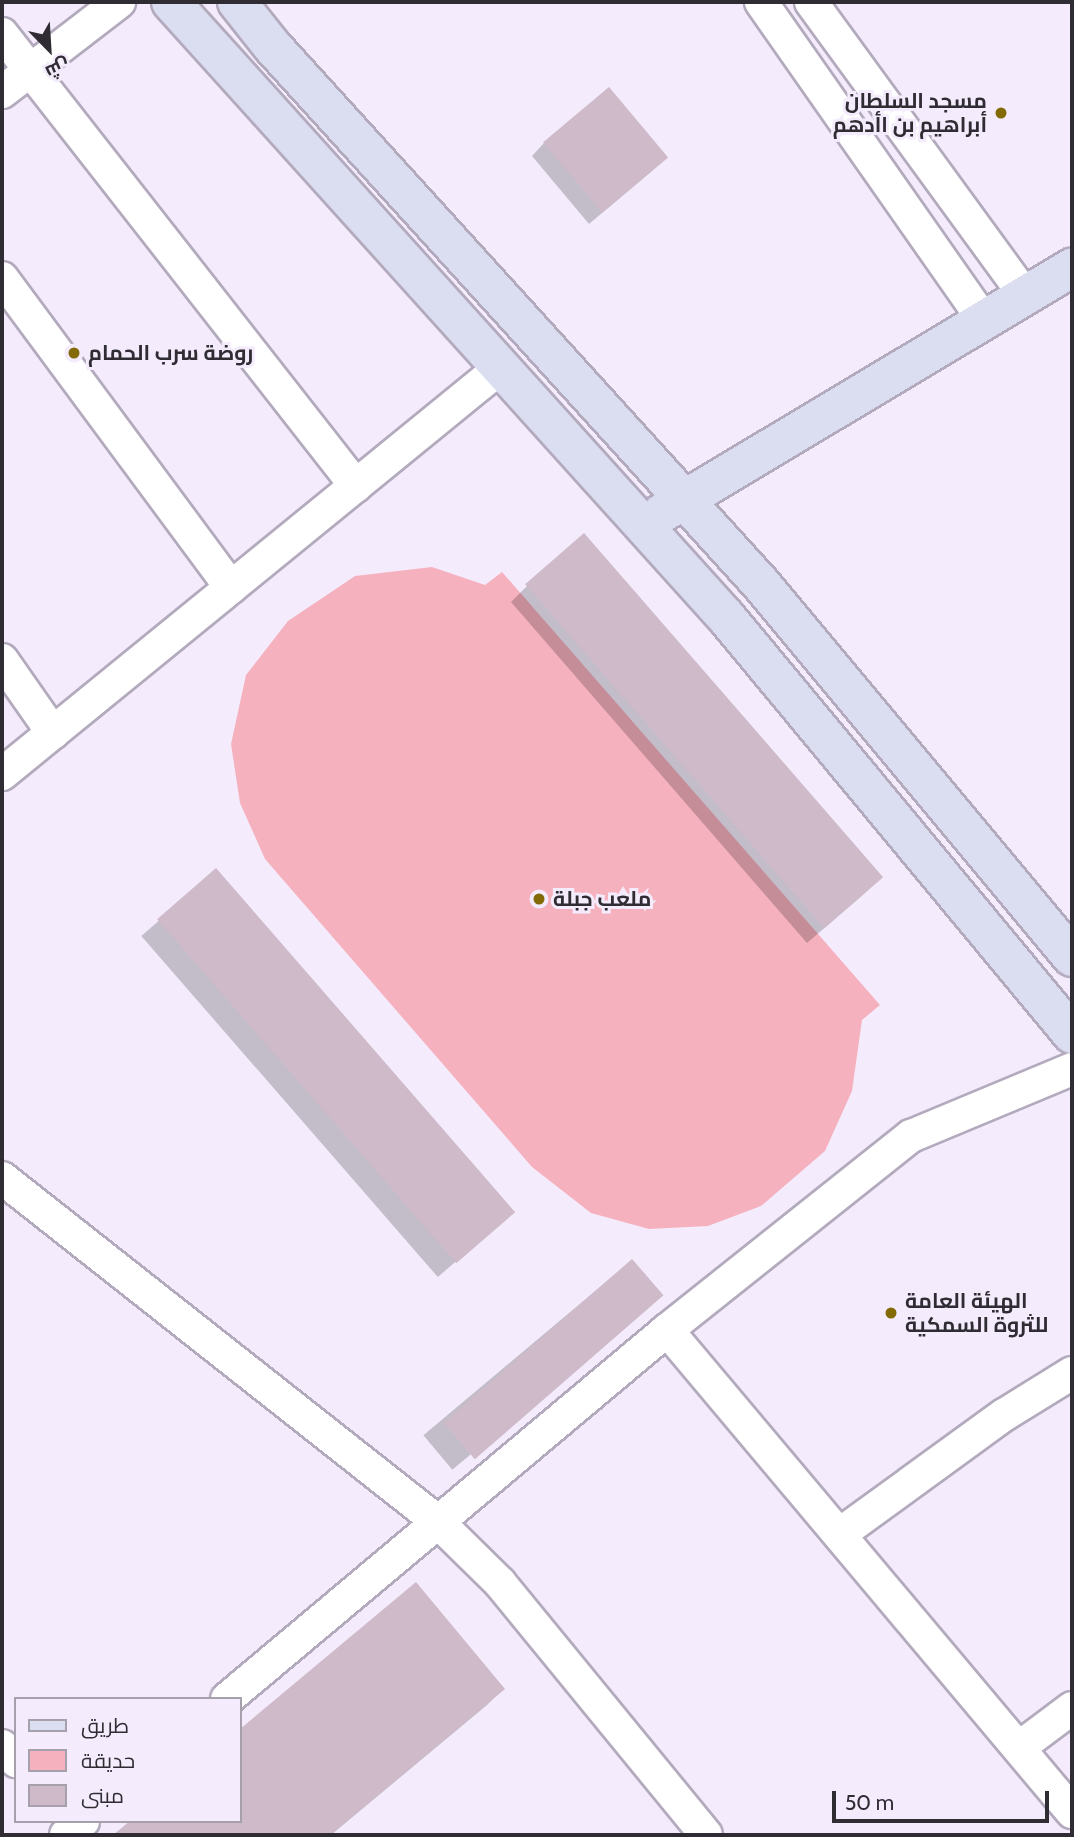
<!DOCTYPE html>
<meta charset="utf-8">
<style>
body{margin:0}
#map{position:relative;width:1074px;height:1837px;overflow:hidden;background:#f4ecfc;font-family:Cabin,Cairo,sans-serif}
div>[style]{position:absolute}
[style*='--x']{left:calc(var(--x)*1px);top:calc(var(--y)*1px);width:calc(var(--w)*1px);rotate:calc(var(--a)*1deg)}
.green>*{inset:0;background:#f6b1bf}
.shadow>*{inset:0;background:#0003;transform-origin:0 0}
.building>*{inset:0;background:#cebac8;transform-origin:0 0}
.roads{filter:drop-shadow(2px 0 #b3aabd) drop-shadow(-2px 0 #b3aabd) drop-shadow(0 2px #b3aabd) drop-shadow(0 -2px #b3aabd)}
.street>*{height:32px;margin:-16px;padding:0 16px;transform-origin:16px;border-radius:16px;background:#fff}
.secondary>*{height:38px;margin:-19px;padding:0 19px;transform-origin:19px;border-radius:19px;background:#dbddf1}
.dots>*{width:19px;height:19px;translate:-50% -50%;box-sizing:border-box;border:4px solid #f4ecfc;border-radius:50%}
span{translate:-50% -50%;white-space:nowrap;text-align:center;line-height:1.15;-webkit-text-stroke:6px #f4ecfc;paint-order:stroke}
.poi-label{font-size:21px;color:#302c34;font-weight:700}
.right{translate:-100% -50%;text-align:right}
.left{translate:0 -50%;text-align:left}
.frame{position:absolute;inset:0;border:4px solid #302c34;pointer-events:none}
.legend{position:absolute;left:14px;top:1697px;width:228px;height:126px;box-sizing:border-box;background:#f4ecfc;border:2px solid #a69fac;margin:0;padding:9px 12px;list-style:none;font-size:21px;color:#302c34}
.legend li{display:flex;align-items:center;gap:14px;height:35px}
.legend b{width:35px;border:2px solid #a69fac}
.north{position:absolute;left:14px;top:14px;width:70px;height:70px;-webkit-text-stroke:5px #f4ecfc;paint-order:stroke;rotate:156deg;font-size:19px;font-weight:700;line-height:28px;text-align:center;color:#302c34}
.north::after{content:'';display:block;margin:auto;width:24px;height:32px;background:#302c34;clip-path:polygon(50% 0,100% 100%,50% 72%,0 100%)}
.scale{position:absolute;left:832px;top:1791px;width:217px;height:32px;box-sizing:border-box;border:4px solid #302c34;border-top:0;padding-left:9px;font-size:21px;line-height:24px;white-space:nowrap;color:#302c34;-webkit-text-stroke:5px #f4ecfc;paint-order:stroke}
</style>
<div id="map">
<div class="green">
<div style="clip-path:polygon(432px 567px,485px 585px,502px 572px,880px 1005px,862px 1020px,852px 1091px,825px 1151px,761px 1206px,708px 1226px,649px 1229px,591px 1213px,532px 1167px,265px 859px,240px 803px,231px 744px,246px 675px,288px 621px,355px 576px)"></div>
</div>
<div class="shadow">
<div style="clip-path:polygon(544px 143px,653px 170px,589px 224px,532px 156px)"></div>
<div style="clip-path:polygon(527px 586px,865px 893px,807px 943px,511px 602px)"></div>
<div style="left:216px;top:871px;width:452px;height:99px;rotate:49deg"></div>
<div style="left:631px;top:1261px;width:45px;height:271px;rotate:50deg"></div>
<div style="clip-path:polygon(416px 1585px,503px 1689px,487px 1705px,331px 1835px,116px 1835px,132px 1821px,240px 1821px,240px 1732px)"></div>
</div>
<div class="building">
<div style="left:609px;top:87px;width:92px;height:86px;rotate:50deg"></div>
<div style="left:584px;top:533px;width:456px;height:78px;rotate:49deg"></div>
<div style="left:216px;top:868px;width:456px;height:78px;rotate:49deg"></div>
<div style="left:632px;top:1259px;width:48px;height:250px;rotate:49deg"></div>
<div style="clip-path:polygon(416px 1582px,505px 1689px,330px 1835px,113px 1835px,130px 1821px,240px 1821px,240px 1729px)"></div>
</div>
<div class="roads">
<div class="street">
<div style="--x:761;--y:2;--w:389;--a:55"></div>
<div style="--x:811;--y:2;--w:364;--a:53.9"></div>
<div style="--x:2;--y:34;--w:574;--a:51.93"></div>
<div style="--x:2;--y:92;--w:148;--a:-37.6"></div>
<div style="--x:2;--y:278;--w:385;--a:53.5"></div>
<div style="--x:2;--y:660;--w:89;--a:55.1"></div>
<div style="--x:2;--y:774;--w:643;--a:-39.19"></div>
<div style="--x:2;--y:1178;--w:554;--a:38.26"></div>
<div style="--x:437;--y:1521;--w:88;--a:44.5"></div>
<div style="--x:500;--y:1583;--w:325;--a:50.7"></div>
<div style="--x:667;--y:1330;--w:630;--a:49.96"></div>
<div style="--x:840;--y:1534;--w:203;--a:-36"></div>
<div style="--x:1004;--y:1415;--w:80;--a:-31.7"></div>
<div style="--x:227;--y:1699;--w:574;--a:-39.98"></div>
<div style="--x:667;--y:1330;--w:312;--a:-38.5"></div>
<div style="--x:911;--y:1136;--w:174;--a:-22.6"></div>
<div style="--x:2;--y:1746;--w:21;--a:47"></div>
<div style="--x:1020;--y:1747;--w:65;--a:-36.9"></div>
<div style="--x:66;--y:1835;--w:22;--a:-39"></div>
</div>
<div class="secondary">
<div style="--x:171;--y:2;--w:828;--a:47.94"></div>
<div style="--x:726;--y:617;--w:542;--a:50.32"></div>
<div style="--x:237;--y:2;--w:56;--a:51.5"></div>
<div style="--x:272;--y:46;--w:728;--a:47.73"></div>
<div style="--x:762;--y:585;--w:484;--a:50.2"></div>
<div style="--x:662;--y:513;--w:478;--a:-30.9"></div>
</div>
</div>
<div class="dots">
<div style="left:1001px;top:113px;background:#846a04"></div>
<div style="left:74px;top:353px;background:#846a04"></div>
<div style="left:539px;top:899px;background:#846a04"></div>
<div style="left:891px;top:1313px;background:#846a04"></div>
</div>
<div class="poi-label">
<span class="right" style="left:987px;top:113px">مسجد السلطان<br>أبراهيم بن اأدهم</span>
<span class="left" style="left:88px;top:353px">روضة سرب الحمام</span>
<span class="left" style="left:553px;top:899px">ملعب جبلة</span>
<span class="left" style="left:905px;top:1313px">الهيئة العامة<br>للثروة السمكية</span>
</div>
<div class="frame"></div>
<ul class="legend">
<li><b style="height:9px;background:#dbddf1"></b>طريق</li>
<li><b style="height:19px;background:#f6b1bf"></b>حديقة</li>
<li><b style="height:19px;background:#cebac8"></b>مبنى</li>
</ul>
<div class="north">ش</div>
<div class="scale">50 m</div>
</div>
